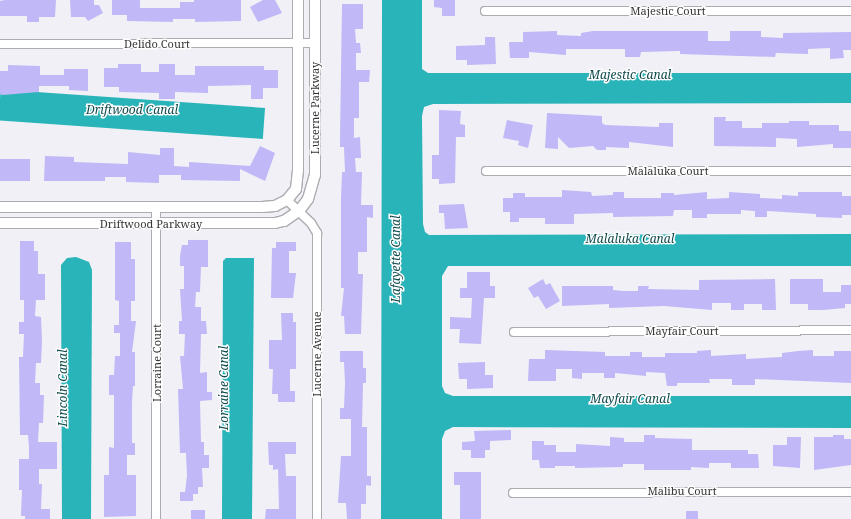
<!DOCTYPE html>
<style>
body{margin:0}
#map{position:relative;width:851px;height:519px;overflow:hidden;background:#f0f0f6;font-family:"Noto Serif",serif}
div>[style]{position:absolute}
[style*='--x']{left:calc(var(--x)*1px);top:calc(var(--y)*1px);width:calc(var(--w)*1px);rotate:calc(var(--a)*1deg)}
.water>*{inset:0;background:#28b4b8;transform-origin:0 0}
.building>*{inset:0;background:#c0b8f7;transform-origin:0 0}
.roads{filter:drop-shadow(1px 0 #acacb1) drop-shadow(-1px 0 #acacb1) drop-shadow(0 1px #acacb1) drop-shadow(0 -1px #acacb1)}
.minor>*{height:8px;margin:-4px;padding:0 4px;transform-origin:4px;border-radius:4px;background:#fff}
.tertiary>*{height:10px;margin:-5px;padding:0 5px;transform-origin:5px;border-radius:5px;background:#fff}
span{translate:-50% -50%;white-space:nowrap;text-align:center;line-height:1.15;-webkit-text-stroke:3px #fefeff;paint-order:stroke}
.street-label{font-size:11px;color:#363638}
.water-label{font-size:12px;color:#104a4c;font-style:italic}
</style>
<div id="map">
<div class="water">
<div style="clip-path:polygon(382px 0,422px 0,422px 69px,428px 73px,851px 73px,851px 103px,433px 104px,424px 107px,422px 116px,423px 224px,425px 232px,429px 235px,851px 234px,851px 266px,448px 266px,442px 276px,442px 386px,445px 393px,453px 396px,851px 396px,851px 428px,453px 427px,445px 431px,442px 439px,442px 519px,381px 519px)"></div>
<div style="left:265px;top:108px;width:31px;height:265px;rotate:94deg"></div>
<div style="clip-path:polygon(76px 257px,89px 262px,92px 270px,91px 519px,62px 519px,61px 265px,67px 258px)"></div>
<div style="clip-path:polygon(226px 258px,254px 258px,252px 519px,222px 519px,223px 261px)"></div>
</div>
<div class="building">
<div style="clip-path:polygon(5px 0,56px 0,55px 17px,39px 17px,39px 22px,27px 22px,27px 16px,0 16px,0 1px)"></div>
<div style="clip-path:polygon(70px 0,94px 0,94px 5px,99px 5px,103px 13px,88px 21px,85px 17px,71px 17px)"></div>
<div style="clip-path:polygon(112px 0,140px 0,140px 8px,180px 8px,180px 2px,194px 2px,194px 0,241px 0,241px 21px,195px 22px,195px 19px,173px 19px,173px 22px,127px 21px,127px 15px,112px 15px)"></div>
<div style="clip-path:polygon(263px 0,275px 0,282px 13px,258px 22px,250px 7px)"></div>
<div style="clip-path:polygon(434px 0,455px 0,455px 16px,442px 16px,442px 8px,434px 7px)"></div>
<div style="clip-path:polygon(342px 4px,363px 4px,363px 29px,355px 29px,356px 43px,360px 43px,361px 53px,356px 53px,356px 70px,370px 70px,369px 82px,359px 82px,359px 118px,354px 118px,354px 138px,360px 137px,361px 158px,355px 158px,356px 172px,362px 172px,361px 205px,373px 205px,373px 218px,367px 217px,367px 252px,358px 252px,358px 274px,363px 274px,361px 334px,345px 334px,344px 316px,341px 316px,344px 288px,341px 288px,341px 198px,342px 172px,345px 172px,344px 147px,340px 147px,340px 137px)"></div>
<div style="clip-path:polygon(557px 31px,557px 35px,581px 36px,581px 33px,593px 31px,708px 31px,708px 41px,730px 41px,730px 31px,761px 31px,761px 37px,783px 38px,783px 33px,851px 32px,851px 50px,843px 50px,844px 58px,830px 59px,830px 48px,808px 49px,808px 54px,776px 53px,775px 57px,680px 54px,680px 51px,641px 52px,640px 57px,625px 57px,625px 49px,566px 49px,566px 55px,529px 52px,529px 58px,510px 58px,509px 42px,523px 42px,523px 32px)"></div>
<div style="clip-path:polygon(485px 37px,495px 37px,496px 64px,467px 65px,467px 60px,456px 60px,456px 46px,485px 45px)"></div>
<div style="clip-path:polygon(118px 64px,141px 64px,141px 72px,159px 72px,159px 64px,175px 64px,175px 75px,195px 75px,195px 66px,264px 66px,264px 70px,278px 70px,278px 88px,263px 88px,263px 99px,251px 99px,251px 85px,208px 86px,208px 93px,175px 92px,175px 99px,159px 99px,159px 93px,119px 92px,119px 87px,104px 87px,104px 68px,118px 68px)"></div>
<div style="clip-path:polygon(8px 65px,40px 66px,40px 75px,64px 75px,64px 69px,88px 69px,88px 91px,69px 90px,69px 86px,39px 86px,39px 92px,3px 95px,0 94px,0 71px,8px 71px)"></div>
<div style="clip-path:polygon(439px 110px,461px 111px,460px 124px,465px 125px,465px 137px,456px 137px,455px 183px,439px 184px,439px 179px,432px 179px,432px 155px,439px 155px)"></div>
<div style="clip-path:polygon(547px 113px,602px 116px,602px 123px,605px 125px,659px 127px,659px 123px,673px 123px,673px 147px,629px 142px,629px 148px,606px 147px,606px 150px,597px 150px,593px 146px,569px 148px,558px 137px,558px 149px,545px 148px)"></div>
<div style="clip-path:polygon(714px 117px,726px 117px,725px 121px,742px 121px,742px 128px,762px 128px,762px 123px,789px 123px,789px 121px,809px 121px,809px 125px,839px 125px,839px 131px,851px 131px,851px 148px,833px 148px,833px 144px,797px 147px,797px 139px,776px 138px,776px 147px,714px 146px)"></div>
<div style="clip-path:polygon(507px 120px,533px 125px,528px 148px,518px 145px,519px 141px,503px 138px)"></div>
<div style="clip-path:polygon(260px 146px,275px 153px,265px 181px,240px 169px,240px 181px,181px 180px,181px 175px,159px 175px,159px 183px,126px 182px,126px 177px,105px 177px,105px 181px,44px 181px,45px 156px,74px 157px,74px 162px,128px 164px,128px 152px,160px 155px,160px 148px,174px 148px,174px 166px,189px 167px,189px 162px,250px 166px)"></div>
<div style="left:0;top:159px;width:30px;height:22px"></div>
<div style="clip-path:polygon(562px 190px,591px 192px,592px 196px,613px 195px,613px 192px,624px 192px,624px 198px,661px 198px,661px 193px,674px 193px,674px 195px,707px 192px,707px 199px,729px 198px,729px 192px,760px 194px,760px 198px,782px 199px,782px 195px,798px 196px,798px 192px,842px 192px,842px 196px,851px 196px,851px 215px,842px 215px,842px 218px,816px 217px,816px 214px,767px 211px,767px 217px,755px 217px,755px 211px,741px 210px,741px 214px,707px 214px,707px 218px,692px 218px,692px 210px,674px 210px,673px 216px,613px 217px,613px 213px,574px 214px,574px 224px,545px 224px,545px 218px,519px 218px,519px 222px,510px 222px,510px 212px,503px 212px,503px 198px,513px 198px,513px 193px,525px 193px,525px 197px,562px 197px)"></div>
<div style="clip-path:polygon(464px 204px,468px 228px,445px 229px,444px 213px,439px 213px,439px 205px)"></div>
<div style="clip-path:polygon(188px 240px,208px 240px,208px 267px,201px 267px,200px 292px,196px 292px,195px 307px,201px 307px,201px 321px,206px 321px,207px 334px,201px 334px,200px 373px,207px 372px,207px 392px,212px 392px,212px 400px,200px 401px,201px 442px,204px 442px,204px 455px,209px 455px,209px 468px,202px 468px,203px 487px,198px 487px,198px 494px,193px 494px,193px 501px,180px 501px,180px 492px,185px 492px,187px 476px,186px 453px,180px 453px,178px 389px,183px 389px,180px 356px,184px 356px,185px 334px,179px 334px,179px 321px,182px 321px,180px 289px,184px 289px,184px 266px,180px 266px,180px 256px,182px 245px,188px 245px)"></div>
<div style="clip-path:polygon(20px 241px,34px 241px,34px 251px,38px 251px,38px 274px,45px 274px,45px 300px,36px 300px,35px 316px,41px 317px,42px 341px,41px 363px,36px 363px,35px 383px,40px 383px,40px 395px,44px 395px,43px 423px,39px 423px,38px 442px,57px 442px,57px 469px,39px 469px,39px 484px,42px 484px,41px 509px,50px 509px,50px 519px,25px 519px,25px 516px,21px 516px,22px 490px,19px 490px,19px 459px,29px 459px,29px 447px,28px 435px,20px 435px,19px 357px,23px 357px,24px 334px,19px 334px,19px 322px,24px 322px,24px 300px,20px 300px)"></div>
<div style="clip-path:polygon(115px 242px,131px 242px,131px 259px,135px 259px,135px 301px,131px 301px,131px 321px,136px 321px,132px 352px,135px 352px,135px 386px,133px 386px,132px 402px,132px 443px,135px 443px,135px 455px,127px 455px,127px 475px,136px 475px,136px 516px,104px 517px,104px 475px,109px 475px,109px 447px,114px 448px,114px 395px,109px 395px,109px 375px,114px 375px,115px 356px,120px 356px,120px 333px,114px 333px,114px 325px,119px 325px,119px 301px,115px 300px)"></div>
<div style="clip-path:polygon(276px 242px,296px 242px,296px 251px,289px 251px,289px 273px,296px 273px,293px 298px,271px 298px,272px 248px,276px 248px)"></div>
<div style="clip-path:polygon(467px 272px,490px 272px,490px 286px,495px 286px,495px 298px,484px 298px,481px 344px,459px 343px,460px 329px,450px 329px,450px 317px,471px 318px,472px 298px,460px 298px,460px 288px,467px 288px)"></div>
<div style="clip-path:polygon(543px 279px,546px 285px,550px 283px,560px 301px,546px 309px,538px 296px,534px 298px,528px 288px)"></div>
<div style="clip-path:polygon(775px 279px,776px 310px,762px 310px,762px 304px,744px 304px,744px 310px,731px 310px,731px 303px,712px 303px,712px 310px,664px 306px,609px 308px,609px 304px,562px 306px,562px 286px,613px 286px,613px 290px,623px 291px,638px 291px,638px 286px,649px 286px,648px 289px,699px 290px,699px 280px)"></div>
<div style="clip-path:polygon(790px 279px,823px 279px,823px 292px,841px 292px,841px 285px,851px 285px,851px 304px,845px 304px,845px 308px,823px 310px,808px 310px,808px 304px,790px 304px)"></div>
<div style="clip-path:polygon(281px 313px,293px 313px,293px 322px,296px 322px,296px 369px,290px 369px,290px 391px,295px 391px,295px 402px,278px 402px,278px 394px,272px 394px,273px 369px,269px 369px,269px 340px,282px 340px)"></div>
<div style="clip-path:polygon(545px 350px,605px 352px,605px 356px,630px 356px,630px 352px,642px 352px,642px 357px,665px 357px,665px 353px,697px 353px,697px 351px,711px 350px,711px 356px,746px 354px,746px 359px,782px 357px,782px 353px,798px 351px,813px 350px,813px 356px,834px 356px,834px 351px,851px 351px,851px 383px,755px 379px,755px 385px,732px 385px,732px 379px,709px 379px,710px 383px,677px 383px,677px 386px,667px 386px,665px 373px,646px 372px,646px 376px,615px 373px,615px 378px,604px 378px,604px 373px,582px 373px,582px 379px,572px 378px,572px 369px,556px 369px,556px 381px,528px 381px,529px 359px,545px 359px)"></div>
<div style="clip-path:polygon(340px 351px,363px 351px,363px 368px,366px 368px,366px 383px,363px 383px,362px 427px,367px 427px,367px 476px,371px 476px,371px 486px,366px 485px,366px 504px,361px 504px,361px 519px,347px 519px,346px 503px,338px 503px,341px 456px,351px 456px,351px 419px,340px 419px,340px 408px,344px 408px,345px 383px,344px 362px,340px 362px)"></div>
<div style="clip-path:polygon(485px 362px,485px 375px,493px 375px,493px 388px,467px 389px,467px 379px,459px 379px,458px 363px)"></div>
<div style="clip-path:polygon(511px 430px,511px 440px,490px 441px,490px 450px,485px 450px,485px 458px,471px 458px,471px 450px,462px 450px,462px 442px,475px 441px,474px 431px)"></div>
<div style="clip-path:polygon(644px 435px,655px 435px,655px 438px,692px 439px,692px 450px,748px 450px,748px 454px,758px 454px,759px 468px,731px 468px,731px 463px,709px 463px,709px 468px,691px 467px,691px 470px,644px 470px,644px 464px,623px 464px,623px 467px,575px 468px,575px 466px,555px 466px,555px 468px,540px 468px,539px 460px,532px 460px,532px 441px,544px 441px,544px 445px,556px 445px,556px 452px,576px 452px,576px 444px,610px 446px,610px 437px,624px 438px,624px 442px,644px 442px)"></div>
<div style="clip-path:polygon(833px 435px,844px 435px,844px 439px,851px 439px,851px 465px,814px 470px,814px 437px,833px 437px)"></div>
<div style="clip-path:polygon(787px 437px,801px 437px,800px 468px,773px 466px,773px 445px,787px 445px)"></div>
<div style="clip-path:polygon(268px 442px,296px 442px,296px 454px,285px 454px,286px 476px,296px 476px,296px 519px,265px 519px,266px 509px,279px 509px,278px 469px,273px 470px,273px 465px,269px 465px)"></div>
<div style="clip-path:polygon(454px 472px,481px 472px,481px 519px,460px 519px,460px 485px,454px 485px)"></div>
<div style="left:191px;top:510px;width:14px;height:9px"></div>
<div style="left:686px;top:511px;width:12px;height:8px"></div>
</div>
<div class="roads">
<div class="minor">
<div style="--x:485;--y:11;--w:366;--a:0"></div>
<div style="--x:0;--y:44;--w:315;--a:-0.2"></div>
<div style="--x:486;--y:171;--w:365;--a:0"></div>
<div style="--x:287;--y:200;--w:33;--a:44"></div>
<div style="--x:311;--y:223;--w:12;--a:59"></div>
<div style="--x:317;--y:233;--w:286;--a:90"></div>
<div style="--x:156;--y:207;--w:312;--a:90"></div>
<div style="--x:514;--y:332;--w:337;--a:-0.3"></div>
<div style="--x:513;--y:493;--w:338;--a:-0.2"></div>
</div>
<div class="tertiary">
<div style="--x:0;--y:207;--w:262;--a:0"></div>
<div style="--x:262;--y:207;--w:13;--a:-4"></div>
<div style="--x:275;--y:206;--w:13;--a:-27"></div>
<div style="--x:287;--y:200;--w:14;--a:-51"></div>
<div style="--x:296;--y:189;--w:18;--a:-84"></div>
<div style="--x:298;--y:171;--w:171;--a:-90"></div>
<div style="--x:0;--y:223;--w:275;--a:0"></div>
<div style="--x:275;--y:223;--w:9;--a:-13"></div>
<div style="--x:284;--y:221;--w:18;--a:-34"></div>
<div style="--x:299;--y:211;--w:15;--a:-53"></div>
<div style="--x:308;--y:199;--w:25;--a:-74"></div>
<div style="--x:315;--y:175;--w:175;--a:-90"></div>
</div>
</div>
<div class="street-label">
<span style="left:668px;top:11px">Majestic Court</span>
<span style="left:157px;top:44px">Delido Court</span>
<span style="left:315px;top:108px;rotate:-90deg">Lucerne Parkway</span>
<span style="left:668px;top:171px">Malaluka Court</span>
<span style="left:151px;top:224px">Driftwood Parkway</span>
<span style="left:682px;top:331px">Mayfair Court</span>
<span style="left:317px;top:354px;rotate:-90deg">Lucerne Avenue</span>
<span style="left:157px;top:363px;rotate:-90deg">Lorraine Court</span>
<span style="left:682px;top:491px">Malibu Court</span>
</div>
<div class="water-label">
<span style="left:630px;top:75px">Majestic Canal</span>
<span style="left:132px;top:110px">Driftwood Canal</span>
<span style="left:630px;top:239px">Malaluka Canal</span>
<span style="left:396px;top:259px;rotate:-90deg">Lafayette Canal</span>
<span style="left:63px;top:388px;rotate:-90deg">Lincoln Canal</span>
<span style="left:224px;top:388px;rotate:-90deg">Lorraine Canal</span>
<span style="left:630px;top:399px">Mayfair Canal</span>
</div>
</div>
